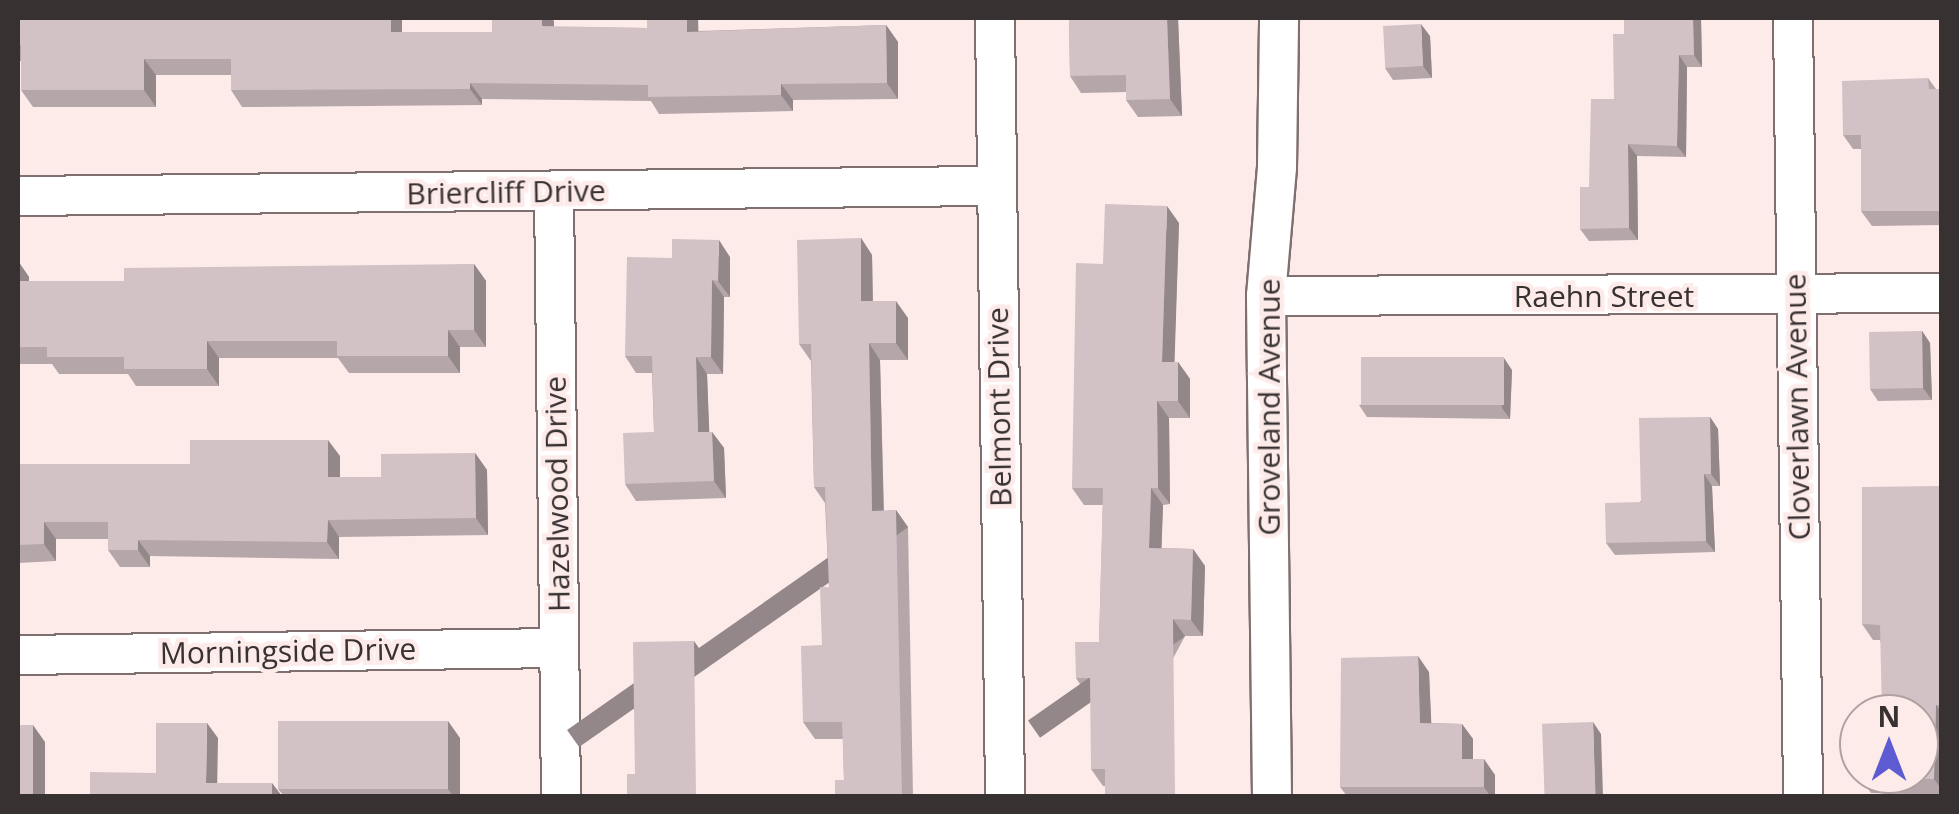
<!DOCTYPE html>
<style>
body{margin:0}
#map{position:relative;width:1959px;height:814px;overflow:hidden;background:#fdebea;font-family:"Open Sans",sans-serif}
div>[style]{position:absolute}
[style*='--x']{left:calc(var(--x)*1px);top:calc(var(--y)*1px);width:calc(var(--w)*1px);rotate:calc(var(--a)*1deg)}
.roads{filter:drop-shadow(2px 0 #7f6f6e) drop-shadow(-2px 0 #7f6f6e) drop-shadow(0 2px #7f6f6e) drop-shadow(0 -2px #7f6f6e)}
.street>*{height:38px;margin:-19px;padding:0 19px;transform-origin:19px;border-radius:19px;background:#fff}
.wall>*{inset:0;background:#b5a6a9}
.shaded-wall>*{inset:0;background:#93878a;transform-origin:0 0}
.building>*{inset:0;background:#d2c1c5;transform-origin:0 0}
span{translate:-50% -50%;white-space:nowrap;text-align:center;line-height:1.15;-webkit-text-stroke:9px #fdebea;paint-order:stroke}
.street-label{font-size:30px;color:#383131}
.frame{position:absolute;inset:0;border:20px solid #383131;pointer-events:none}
.north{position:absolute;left:1839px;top:694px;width:100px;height:100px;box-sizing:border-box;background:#fdebea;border:2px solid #aea1a0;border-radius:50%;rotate:0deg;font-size:28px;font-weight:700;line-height:40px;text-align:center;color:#383131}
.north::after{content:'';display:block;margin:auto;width:35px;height:45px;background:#5d5ad2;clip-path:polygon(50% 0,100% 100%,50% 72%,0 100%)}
</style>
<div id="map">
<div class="roads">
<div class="street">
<div style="--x:995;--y:18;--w:778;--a:89.26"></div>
<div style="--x:1793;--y:18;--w:778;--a:89.26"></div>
<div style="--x:554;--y:192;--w:604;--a:89.34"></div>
<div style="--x:18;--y:196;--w:977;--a:-0.59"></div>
<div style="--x:1266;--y:296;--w:676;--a:-0.25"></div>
<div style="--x:18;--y:655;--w:540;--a:-0.74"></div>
<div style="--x:1272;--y:796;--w:500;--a:-90.69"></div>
<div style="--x:1266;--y:296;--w:129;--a:-85.1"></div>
<div style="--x:1277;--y:167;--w:149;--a:-89.2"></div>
</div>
</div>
<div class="wall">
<div style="clip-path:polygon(18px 18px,402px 18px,402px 32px,492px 32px,554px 21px,554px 27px,647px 28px,647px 18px,698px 18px,698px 31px,886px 25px,898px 42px,898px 99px,793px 100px,793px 111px,659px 114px,651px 101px,482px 99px,482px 105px,242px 107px,231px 90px,231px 75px,156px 75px,156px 107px,33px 107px,21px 90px,21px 61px,18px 61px)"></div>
<div style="clip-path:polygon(1069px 18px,1178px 18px,1182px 116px,1138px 117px,1126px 100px,1126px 92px,1081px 93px,1070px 76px)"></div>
<div style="clip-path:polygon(1624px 18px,1701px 18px,1702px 67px,1687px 67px,1686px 157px,1637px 156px,1638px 240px,1589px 241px,1580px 229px,1589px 187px,1614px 99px,1624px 34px)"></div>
<div style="clip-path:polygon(1430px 36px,1432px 78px,1393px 80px,1385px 68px)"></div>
<div style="clip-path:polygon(1928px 78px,1936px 89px,1942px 89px,1942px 225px,1872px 226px,1861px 211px,1861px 149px,1853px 149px,1843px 135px)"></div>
<div style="clip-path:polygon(1179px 223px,1174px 362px,1178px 362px,1190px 379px,1190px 418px,1169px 418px,1170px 504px,1163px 505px,1161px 548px,1193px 549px,1205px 566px,1203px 636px,1185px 636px,1105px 786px,1103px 786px,1091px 769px,1091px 695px,1087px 695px,1076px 678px,1099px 642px,1103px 505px,1084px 505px,1072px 488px,1103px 264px)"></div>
<div style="clip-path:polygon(861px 238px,872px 255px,873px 301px,908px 318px,908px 360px,880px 360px,884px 511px,896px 510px,908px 527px,913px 796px,835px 796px,844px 780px,843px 739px,815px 739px,803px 722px,822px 645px,829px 587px,825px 503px,814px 487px,811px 361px,799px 344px)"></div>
<div style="clip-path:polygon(730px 257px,730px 297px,724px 297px,723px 374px,707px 374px,709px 432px,712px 432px,724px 448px,726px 498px,636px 501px,625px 484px,654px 432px,652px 373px,636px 373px,625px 356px,672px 258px)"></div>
<div style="clip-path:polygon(18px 261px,29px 277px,29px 281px,124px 281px,474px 264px,486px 281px,486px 347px,460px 347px,460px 373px,349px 373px,338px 358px,219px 358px,219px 386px,136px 386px,128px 374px,59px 374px,52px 364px,18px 364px)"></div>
<div style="clip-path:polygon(1922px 331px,1930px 343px,1932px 400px,1878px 401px,1870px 389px)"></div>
<div style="clip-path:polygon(1512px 370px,1510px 419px,1367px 417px,1359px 405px)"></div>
<div style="clip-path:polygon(1710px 417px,1718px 429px,1720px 486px,1712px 486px,1715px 552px,1615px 555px,1606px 543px)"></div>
<div style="clip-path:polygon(475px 453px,487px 470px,488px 535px,339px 537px,339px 559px,150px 556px,150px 567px,120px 567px,108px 550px,108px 539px,56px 539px,56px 561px,18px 563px,18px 464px,190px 464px,340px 456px,340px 477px,381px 477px)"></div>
<div style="clip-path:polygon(1942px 486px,1942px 795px,1871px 793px,1860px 778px,1919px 774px,1880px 640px,1873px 640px,1862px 624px)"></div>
<div style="clip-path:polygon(1429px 672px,1431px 723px,1462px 724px,1473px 739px,1473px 759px,1495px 775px,1495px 796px,1347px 796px,1340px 787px)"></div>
<div style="clip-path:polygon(460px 738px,460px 796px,284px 796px,278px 789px)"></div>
</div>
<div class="shaded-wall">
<div style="clip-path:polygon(391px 18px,402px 18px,402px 48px,391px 32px)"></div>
<div style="clip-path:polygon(542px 18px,551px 18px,554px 21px,553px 43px,542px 26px)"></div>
<div style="clip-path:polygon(687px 18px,698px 18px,699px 48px,687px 32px)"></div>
<div style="clip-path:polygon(1167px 18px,1178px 18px,1182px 116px,1170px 99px)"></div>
<div style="clip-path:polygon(1693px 18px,1701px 18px,1702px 67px,1694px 55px)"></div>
<div style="clip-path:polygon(1421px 24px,1430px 36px,1432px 78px,1423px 66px)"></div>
<div style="clip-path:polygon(886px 25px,898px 42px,898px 99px,887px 83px)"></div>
<div style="clip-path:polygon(1679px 55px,1687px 67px,1686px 157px,1677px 146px)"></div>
<div style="clip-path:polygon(144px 59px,156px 75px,156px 107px,144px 90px)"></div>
<div style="clip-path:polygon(470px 83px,482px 99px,482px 105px,470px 89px)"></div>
<div style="clip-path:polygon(781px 84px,793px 100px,793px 111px,781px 95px)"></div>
<div style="clip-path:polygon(1628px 144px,1637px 156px,1638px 240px,1629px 228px)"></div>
<div style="clip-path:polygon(1167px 206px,1179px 223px,1174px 379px,1162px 362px)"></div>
<div style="clip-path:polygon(861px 238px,872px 255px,873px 318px,861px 301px)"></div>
<div style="clip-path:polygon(719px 240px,730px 257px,730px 297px,718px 281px)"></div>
<div style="clip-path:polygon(18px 261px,29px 277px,29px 297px,18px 282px)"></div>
<div style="clip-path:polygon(474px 264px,486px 281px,486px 347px,474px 330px)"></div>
<div style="clip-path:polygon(712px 280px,724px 297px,723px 374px,711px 357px)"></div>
<div style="clip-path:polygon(896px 301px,908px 318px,908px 360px,896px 343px)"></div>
<div style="clip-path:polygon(448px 330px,460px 347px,460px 373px,448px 356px)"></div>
<div style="clip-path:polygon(1922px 331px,1930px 343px,1932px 400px,1923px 388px)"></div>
<div style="clip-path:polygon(207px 341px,219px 358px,219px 386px,207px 369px)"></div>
<div style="clip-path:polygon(869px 343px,880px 360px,884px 528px,872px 511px)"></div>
<div style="clip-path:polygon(696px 357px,707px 374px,710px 449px,698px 432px)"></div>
<div style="clip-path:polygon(1504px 358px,1512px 370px,1510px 419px,1502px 408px)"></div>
<div style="clip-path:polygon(1178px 362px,1190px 379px,1190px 418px,1178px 401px)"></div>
<div style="clip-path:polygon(1157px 401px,1169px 418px,1170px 504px,1158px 488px)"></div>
<div style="clip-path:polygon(1710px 417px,1718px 429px,1720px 486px,1711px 474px)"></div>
<div style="clip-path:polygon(712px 432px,724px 448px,726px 498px,714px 481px)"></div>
<div style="clip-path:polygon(328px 440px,340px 456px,340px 493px,328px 477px)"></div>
<div style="clip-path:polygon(475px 453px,487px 470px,488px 535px,476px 518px)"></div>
<div style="clip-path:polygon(1704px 474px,1712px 486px,1715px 552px,1706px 541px)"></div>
<div style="clip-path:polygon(1151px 488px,1163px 505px,1161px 565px,1149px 548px)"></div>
<div style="left:896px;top:510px;width:21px;height:286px;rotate:55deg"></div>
<div style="clip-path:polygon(328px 520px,339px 537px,339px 559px,327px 542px)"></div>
<div style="clip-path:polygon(44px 522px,56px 539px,56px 561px,44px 544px)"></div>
<div style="clip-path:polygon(138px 540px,150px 556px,150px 567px,138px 550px)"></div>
<div style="clip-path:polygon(1193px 549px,1205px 566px,1203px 636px,1191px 620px)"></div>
<div style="left:1173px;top:619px;width:21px;height:177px;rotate:55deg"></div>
<div style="left:694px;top:641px;width:21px;height:155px;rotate:55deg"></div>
<div style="clip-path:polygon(1418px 656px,1429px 672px,1432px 738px,1420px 723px)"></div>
<div style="clip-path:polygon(1936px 705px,1942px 712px,1942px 790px,1934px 779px)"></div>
<div style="clip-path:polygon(448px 721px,460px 738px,460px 796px,453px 796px,448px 789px)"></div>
<div style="clip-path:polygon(1593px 722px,1601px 734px,1603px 796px,1596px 796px,1595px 795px)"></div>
<div style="clip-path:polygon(207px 723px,218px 738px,217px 796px,206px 783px)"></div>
<div style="clip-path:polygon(1462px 724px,1473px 739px,1473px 775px,1462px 759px)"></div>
<div style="clip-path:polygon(33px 725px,45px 742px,45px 796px,33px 796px)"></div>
<div style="clip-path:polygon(1484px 759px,1495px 775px,1495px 796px,1490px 796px,1484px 787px)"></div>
<div style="clip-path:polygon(272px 783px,282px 796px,272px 796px)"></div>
</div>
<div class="building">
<div style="clip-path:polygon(18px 18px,391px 18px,391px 32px,492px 32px,492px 18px,542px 18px,542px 26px,647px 28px,647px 18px,687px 18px,687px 32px,886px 25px,887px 83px,781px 84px,781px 95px,648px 97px,648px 85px,470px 83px,470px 89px,231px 90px,231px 59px,144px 59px,144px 90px,21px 90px,21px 45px,18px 45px)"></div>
<div style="clip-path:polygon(1069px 18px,1167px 18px,1170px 99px,1126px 100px,1126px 75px,1070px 76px)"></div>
<div style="clip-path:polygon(1624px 18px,1693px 18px,1694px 55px,1679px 55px,1677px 146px,1628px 144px,1629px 228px,1580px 229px,1580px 187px,1589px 187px,1591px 99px,1614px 99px,1613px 34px,1624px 34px)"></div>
<div style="left:1421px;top:24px;width:42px;height:38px;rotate:87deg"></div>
<div style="clip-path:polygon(1928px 78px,1929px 89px,1942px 89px,1942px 211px,1861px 211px,1861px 135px,1843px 135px,1842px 81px)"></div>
<div style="clip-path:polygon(1105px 204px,1167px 206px,1162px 362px,1178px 362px,1178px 401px,1157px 401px,1158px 488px,1151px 488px,1149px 548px,1193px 549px,1191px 620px,1173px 619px,1175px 796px,1105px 796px,1105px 769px,1091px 769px,1090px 678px,1076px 678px,1075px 642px,1099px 642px,1103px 488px,1072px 488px,1076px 263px,1103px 264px)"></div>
<div style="clip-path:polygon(861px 238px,861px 301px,896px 301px,896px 343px,869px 343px,872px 511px,896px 510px,902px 796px,835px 796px,835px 780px,844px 780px,842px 722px,803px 722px,801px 646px,822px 645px,820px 587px,829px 587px,825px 487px,814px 487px,811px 344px,799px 344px,797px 240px)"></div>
<div style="clip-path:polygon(672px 239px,719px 240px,718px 281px,712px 280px,711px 357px,696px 357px,698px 432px,712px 432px,714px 481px,625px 484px,623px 433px,654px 432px,652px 356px,625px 356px,627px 257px,672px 258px)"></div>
<div style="clip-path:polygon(474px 264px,474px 330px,448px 330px,448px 356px,337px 356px,337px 341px,207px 341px,207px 369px,124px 369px,124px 357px,47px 357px,47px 347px,18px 347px,18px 281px,124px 281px,124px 268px)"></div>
<div style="left:1922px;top:331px;width:57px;height:53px;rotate:89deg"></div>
<div style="left:1361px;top:357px;width:143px;height:48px"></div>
<div style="clip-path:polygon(1710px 417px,1711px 474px,1704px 474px,1706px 541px,1606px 543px,1605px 503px,1641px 502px,1639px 418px)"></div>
<div style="clip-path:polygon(190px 440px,328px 440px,328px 477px,381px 477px,381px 454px,475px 453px,476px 518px,328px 520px,327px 542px,138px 540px,138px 550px,108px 550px,108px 522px,44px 522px,44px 544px,18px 545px,18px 464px,190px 464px)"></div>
<div style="clip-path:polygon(1942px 486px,1942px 705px,1936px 705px,1934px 779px,1860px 778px,1860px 774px,1919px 774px,1919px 714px,1882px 714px,1880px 625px,1862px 624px,1862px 487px)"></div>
<div style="clip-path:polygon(694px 641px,696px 796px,627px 796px,627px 774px,635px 774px,633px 642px)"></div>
<div style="clip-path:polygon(1418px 656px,1420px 723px,1462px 724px,1462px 759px,1484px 759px,1484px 787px,1340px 787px,1341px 658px)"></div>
<div style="left:278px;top:721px;width:170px;height:68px"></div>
<div style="left:1593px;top:722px;width:73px;height:51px;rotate:88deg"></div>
<div style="clip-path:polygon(156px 723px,207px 723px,206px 783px,272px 783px,272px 796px,90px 796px,90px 772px,156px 773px)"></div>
<div style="left:18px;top:725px;width:15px;height:71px"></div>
</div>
<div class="street-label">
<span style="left:506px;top:192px;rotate:-1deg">Briercliff Drive</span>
<span style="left:1604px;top:296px">Raehn Street</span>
<span style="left:999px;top:407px;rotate:-91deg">Belmont Drive</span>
<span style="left:1269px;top:407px;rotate:-90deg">Groveland Avenue</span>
<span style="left:1797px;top:407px;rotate:-91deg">Cloverlawn Avenue</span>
<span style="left:557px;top:494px;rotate:-91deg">Hazelwood Drive</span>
<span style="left:288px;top:651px;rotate:-1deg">Morningside Drive</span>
</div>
<div class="frame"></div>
<div class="north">N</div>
</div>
